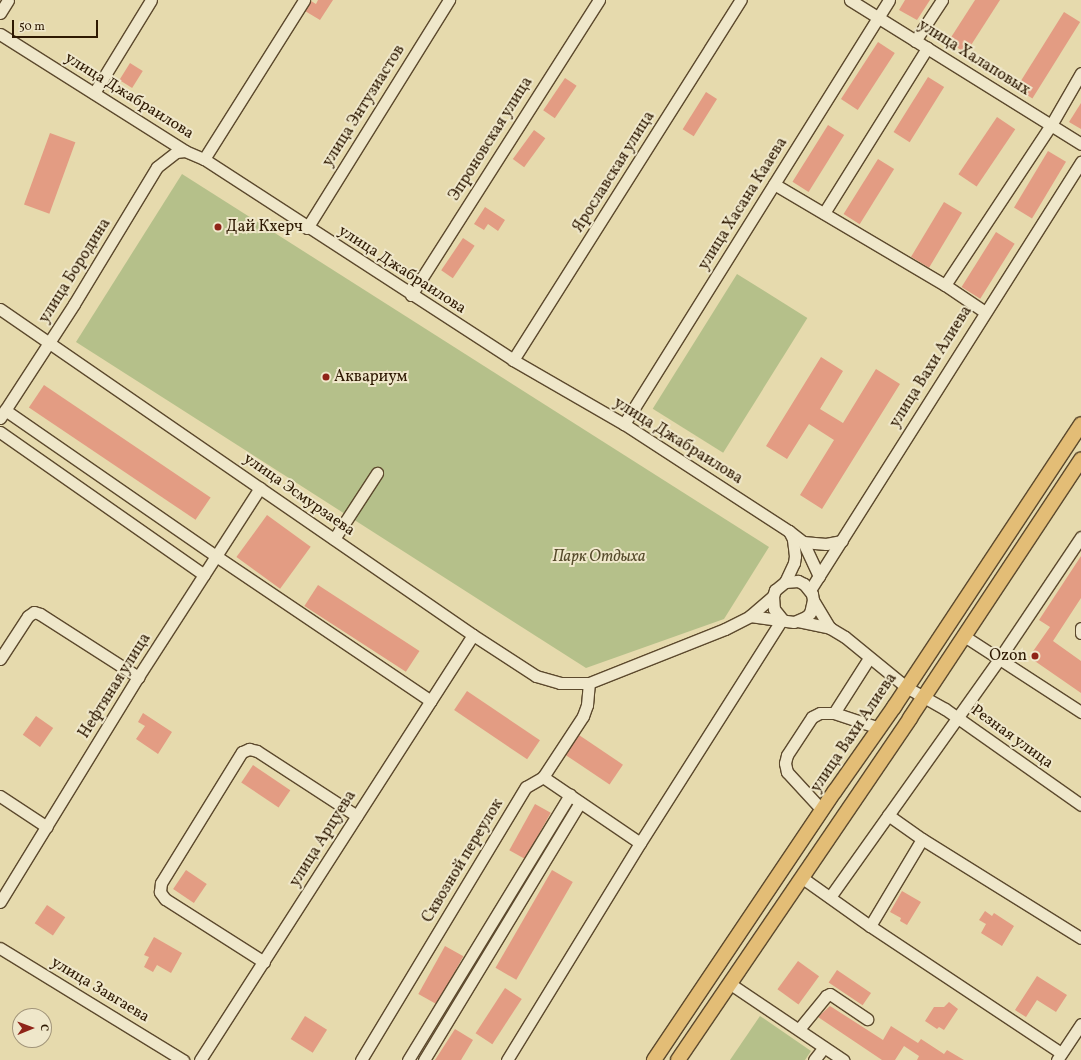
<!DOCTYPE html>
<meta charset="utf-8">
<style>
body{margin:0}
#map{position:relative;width:1081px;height:1060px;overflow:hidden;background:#e6daad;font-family:Vollkorn,serif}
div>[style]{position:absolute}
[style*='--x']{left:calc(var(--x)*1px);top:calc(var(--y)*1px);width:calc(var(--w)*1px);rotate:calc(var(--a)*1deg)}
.green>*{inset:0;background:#b5c08a;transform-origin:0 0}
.building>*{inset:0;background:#e39c83;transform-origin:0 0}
.roads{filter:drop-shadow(1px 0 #5c492d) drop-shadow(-1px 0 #5c492d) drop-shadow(0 1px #5c492d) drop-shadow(0 -1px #5c492d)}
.minor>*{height:11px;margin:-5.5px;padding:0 5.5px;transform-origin:5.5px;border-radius:5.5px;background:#efe7ca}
.major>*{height:14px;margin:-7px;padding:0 7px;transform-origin:7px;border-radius:7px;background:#e3bd76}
.dots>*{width:11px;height:11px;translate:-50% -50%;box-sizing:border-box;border:2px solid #efe7ca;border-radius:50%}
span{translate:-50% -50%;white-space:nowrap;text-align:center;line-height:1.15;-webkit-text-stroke:4px #efe7ca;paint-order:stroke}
.street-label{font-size:16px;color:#2e1902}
.poi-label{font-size:16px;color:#2e1902}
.left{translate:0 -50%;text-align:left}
.right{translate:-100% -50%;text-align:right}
.park-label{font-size:16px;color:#564b2b;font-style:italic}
.north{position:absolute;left:12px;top:1008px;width:40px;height:40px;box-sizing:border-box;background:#efe7ca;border:1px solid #a2957a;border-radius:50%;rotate:89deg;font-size:11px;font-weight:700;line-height:16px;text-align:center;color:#2e1902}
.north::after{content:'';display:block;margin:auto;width:14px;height:18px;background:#8f2418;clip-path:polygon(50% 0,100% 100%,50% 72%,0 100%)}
.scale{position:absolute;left:12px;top:20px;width:86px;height:18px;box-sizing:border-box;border:2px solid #2e1902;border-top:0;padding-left:5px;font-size:12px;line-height:14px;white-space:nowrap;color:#2e1902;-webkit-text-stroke:3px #efe7ca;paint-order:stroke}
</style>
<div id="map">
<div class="green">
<div style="clip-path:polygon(182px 174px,769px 547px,724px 619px,586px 668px,76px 342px)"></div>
<div style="left:737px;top:274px;width:83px;height:159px;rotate:32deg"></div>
<div style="clip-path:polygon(760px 1016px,811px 1051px,805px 1060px,730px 1060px)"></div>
</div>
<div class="building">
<div style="clip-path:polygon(318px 0,333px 0,320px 20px,305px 11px,311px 1px,316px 4px)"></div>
<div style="clip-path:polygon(905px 0,930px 0,917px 20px,899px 10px)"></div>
<div style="clip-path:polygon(975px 0,1000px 0,966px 53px,948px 42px)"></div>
<div style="left:1064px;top:12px;width:19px;height:90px;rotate:32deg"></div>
<div style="left:878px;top:42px;width:20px;height:68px;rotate:33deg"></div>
<div style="left:130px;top:63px;width:15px;height:20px;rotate:32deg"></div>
<div style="left:928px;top:77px;width:19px;height:65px;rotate:32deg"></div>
<div style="left:565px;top:78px;width:14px;height:39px;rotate:34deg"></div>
<div style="left:706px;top:92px;width:13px;height:44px;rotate:32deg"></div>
<div style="clip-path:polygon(1081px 103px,1081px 129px,1069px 122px)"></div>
<div style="left:997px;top:117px;width:22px;height:69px;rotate:34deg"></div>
<div style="left:828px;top:125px;width:19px;height:67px;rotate:32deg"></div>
<div style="left:534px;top:130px;width:14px;height:36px;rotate:36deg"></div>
<div style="left:50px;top:133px;width:27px;height:76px;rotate:20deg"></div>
<div style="left:1048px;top:151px;width:21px;height:66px;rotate:31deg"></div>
<div style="left:878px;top:159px;width:19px;height:65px;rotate:32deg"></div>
<div style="left:944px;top:202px;width:21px;height:64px;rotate:31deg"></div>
<div style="clip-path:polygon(485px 207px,505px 220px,498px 231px,488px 224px,484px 230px,474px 224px)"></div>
<div style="left:996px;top:232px;width:22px;height:65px;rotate:32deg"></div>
<div style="left:463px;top:238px;width:14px;height:39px;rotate:34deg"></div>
<div style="clip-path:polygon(821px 357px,843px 371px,820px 409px,843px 423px,876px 369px,900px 384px,822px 509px,800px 495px,834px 440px,809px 424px,787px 459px,766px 446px)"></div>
<div style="left:44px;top:385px;width:201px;height:27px;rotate:34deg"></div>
<div style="left:267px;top:515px;width:54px;height:52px;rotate:36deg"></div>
<div style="clip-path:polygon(1081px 556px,1081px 598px,1053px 641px,1081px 661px,1081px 693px,1029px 657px,1050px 627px,1039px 620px)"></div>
<div style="left:318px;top:585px;width:121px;height:25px;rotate:33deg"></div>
<div style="left:467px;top:691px;width:88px;height:23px;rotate:34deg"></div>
<div style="clip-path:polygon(143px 713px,172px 732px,158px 754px,136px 739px,145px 726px,138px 722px)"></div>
<div style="left:36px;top:716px;width:21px;height:23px;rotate:35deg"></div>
<div style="left:579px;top:735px;width:53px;height:24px;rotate:34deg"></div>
<div style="left:253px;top:765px;width:45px;height:21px;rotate:34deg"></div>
<div style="left:535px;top:804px;width:18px;height:53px;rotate:29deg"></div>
<div style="left:186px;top:870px;width:25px;height:23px;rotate:34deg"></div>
<div style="left:552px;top:870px;width:24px;height:113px;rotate:30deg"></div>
<div style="clip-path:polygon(902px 891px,921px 902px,907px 925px,900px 921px,901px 918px,890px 912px)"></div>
<div style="left:47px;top:905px;width:22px;height:22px;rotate:34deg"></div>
<div style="clip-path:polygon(985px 911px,992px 916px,994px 913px,1014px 926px,1002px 946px,981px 933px,986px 924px,979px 920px)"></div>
<div style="clip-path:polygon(154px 937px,182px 953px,171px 973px,157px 965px,153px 972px,144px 967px,149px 957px,144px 955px)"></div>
<div style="left:445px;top:946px;width:21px;height:55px;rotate:29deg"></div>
<div style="left:798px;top:961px;width:26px;height:35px;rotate:36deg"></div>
<div style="left:837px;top:970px;width:41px;height:15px;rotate:34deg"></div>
<div style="clip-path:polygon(1037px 976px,1067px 995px,1056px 1012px,1037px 1000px,1026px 1017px,1015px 1010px)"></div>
<div style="left:505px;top:988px;width:20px;height:54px;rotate:33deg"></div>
<div style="clip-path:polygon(949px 1002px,958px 1009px,944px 1030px,939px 1027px,937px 1029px,925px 1021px,934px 1007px,944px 1007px)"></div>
<div style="clip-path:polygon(830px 1006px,883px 1040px,891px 1026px,918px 1043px,921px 1039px,944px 1054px,947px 1050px,964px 1060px,917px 1060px,919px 1056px,904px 1046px,895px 1060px,882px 1060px,818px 1017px)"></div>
<div style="left:305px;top:1016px;width:26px;height:27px;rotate:32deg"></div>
<div style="clip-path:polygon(455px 1029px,473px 1040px,461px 1060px,435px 1060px)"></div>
</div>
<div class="roads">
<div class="minor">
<div style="--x:850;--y:0;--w:272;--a:31.9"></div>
<div style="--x:0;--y:13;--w:15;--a:-58"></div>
<div style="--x:0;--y:34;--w:219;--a:32.3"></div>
<div style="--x:185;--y:151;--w:21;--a:23"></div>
<div style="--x:204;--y:159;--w:369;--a:33"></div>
<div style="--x:513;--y:360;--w:128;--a:30"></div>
<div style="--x:624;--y:424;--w:197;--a:33"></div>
<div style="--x:789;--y:531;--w:18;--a:38"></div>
<div style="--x:803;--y:542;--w:38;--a:65"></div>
<div style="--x:915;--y:41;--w:49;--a:-56.6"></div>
<div style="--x:94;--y:93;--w:109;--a:-58.5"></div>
<div style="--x:204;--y:159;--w:188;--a:-57.8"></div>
<div style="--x:774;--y:184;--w:199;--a:30.6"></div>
<div style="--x:945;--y:285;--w:48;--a:34"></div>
<div style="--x:824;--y:213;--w:195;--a:-58"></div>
<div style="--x:307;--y:228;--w:269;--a:-58.1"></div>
<div style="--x:945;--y:285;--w:192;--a:-56.5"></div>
<div style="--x:1051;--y:125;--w:60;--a:-60"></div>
<div style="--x:411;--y:295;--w:350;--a:-57.5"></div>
<div style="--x:0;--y:309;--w:574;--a:34.58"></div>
<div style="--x:473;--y:635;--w:75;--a:33.1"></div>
<div style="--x:536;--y:676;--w:25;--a:16"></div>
<div style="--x:560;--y:683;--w:29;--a:0"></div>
<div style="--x:589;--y:683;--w:146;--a:-21.7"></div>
<div style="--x:725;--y:629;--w:28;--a:-27"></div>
<div style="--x:750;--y:616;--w:30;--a:-41"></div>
<div style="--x:513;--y:360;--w:426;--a:-57.7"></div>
<div style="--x:5;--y:410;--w:257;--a:34.7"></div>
<div style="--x:216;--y:556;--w:259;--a:34"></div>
<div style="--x:0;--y:418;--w:136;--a:-57"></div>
<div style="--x:74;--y:304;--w:160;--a:-58.8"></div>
<div style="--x:157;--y:167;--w:24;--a:-38"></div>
<div style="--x:176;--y:152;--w:9;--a:-6"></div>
<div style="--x:624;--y:424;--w:500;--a:-57.99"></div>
<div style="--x:0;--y:432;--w:249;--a:35"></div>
<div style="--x:334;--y:539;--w:79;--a:-56.9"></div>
<div style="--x:803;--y:542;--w:23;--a:5"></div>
<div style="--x:826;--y:544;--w:16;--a:-11"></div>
<div style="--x:785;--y:582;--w:21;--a:-65"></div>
<div style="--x:794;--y:563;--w:7;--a:-82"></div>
<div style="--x:795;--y:556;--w:17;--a:-97"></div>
<div style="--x:793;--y:539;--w:9;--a:-117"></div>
<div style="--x:810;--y:590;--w:507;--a:-57.66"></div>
<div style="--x:813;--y:600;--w:33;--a:59"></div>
<div style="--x:750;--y:616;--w:44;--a:7.8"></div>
<div style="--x:794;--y:622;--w:13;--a:-23"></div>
<div style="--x:806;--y:617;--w:6;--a:-45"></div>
<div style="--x:810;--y:613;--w:13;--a:-77"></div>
<div style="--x:813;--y:600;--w:6;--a:-99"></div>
<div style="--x:812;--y:594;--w:13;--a:-129"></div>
<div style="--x:804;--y:584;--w:7;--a:-153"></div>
<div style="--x:798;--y:581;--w:13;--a:176"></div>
<div style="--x:785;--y:582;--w:13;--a:141"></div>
<div style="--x:775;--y:590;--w:6;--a:108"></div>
<div style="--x:773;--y:596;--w:13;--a:86"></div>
<div style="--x:774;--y:609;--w:13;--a:51"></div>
<div style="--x:798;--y:621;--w:33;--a:12"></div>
<div style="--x:830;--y:628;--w:17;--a:31"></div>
<div style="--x:845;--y:637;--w:79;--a:39.3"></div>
<div style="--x:906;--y:687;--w:45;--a:29.4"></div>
<div style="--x:945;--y:709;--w:166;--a:35.2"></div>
<div style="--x:1081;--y:628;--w:5;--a:90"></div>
<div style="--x:964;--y:636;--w:140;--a:33"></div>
<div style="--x:0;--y:659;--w:51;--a:-56.9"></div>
<div style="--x:28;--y:616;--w:7;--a:-34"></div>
<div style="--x:34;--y:612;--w:6;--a:18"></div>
<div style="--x:40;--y:614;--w:117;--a:32.7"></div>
<div style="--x:834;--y:713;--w:65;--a:-57.5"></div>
<div style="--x:543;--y:777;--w:117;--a:34.2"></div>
<div style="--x:0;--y:796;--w:56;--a:33.4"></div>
<div style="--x:822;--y:810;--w:52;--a:-132.6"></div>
<div style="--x:787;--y:772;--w:9;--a:-103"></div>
<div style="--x:785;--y:763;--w:8;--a:-76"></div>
<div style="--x:787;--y:755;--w:45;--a:-56.7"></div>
<div style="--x:812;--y:717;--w:9;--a:-27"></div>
<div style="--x:820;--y:713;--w:14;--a:0"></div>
<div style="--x:834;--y:713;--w:47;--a:18.4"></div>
<div style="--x:888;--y:815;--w:42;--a:35.2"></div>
<div style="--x:801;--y:877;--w:85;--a:35.4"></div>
<div style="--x:870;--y:926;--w:229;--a:33.6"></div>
<div style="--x:830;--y:897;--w:292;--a:-54.6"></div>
<div style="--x:999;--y:659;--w:147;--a:-56.1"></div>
<div style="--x:0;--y:902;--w:264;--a:-58.5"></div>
<div style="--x:138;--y:677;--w:225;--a:-57.2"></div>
<div style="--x:870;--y:926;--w:101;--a:-59.1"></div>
<div style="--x:922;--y:839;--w:187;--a:31.9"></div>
<div style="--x:0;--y:948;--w:215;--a:31.5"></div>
<div style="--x:264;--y:962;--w:117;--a:-147.5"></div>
<div style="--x:165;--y:899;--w:9;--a:-126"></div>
<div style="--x:160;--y:892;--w:9;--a:-84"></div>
<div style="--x:161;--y:883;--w:154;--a:-58.3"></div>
<div style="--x:242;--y:752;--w:8;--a:-23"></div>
<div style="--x:249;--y:749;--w:8;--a:14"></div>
<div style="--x:257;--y:751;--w:119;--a:33"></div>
<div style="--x:729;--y:983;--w:138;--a:34"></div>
<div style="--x:799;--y:1029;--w:43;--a:-50.7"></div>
<div style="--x:826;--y:996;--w:4;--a:-27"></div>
<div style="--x:830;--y:994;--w:45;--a:34"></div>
<div style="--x:200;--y:1060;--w:505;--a:-57.29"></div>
<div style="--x:361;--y:1060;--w:319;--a:-58.9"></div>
<div style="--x:526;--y:787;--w:20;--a:-30"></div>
<div style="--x:543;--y:777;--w:73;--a:-56.7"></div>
<div style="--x:583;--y:716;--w:12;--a:-70"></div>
<div style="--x:587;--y:705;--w:22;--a:-85"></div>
<div style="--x:408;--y:1060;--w:311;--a:-58.6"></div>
<div style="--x:424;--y:1060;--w:301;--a:-58.8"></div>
<div style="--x:507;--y:1060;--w:255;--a:-58.5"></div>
<div style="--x:640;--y:843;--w:265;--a:-57.6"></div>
<div style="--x:814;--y:1060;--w:16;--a:-52"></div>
<div style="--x:1057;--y:1060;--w:43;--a:-56.3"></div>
</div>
<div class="major">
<div style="--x:654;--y:1060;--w:324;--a:-56.1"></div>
<div style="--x:835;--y:791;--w:103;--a:-54.9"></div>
<div style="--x:894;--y:707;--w:339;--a:-56.5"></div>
<div style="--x:678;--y:1060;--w:413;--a:-55.8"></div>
<div style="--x:910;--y:718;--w:310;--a:-56.5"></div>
</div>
</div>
<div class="dots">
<div style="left:218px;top:227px;background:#8f2418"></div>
<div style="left:326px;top:377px;background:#8f2418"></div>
<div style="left:1035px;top:656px;background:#8f2418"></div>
</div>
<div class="street-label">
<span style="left:974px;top:58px;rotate:32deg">улица Халаповых</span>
<span style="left:129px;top:96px;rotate:32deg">улица Джабраилова</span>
<span style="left:364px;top:106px;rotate:-58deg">улица Энтузиастов</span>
<span style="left:491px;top:139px;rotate:-58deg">Эпроновская улица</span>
<span style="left:614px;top:172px;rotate:-58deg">Ярославская улица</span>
<span style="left:743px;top:204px;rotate:-58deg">улица Хасана Кааева</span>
<span style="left:402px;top:270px;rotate:33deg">улица Джабраилова</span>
<span style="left:75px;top:271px;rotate:-58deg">улица Бородина</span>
<span style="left:931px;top:367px;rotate:-58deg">улица Вахи Алиева</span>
<span style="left:678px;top:441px;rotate:32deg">улица Джабраилова</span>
<span style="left:299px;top:495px;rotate:35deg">улица Эсмурзаева</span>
<span style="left:115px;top:686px;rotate:-58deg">Нефтяная улица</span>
<span style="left:854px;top:733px;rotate:-56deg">улица Вахи Алиева</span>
<span style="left:1012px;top:737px;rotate:36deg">Резная улица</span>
<span style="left:323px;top:839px;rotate:-58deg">улица Арцуева</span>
<span style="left:463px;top:861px;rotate:-59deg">Сквозной переулок</span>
<span style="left:100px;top:990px;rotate:31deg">улица Завгаева</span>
</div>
<div class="poi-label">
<span class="left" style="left:226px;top:227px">Дай Кхерч</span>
<span class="left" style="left:334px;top:377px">Аквариум</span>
<span class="right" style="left:1027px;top:656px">Ozon</span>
</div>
<div class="park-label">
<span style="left:599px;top:557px">Парк Отдыха</span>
</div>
<div class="north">С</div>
<div class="scale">50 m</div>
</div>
